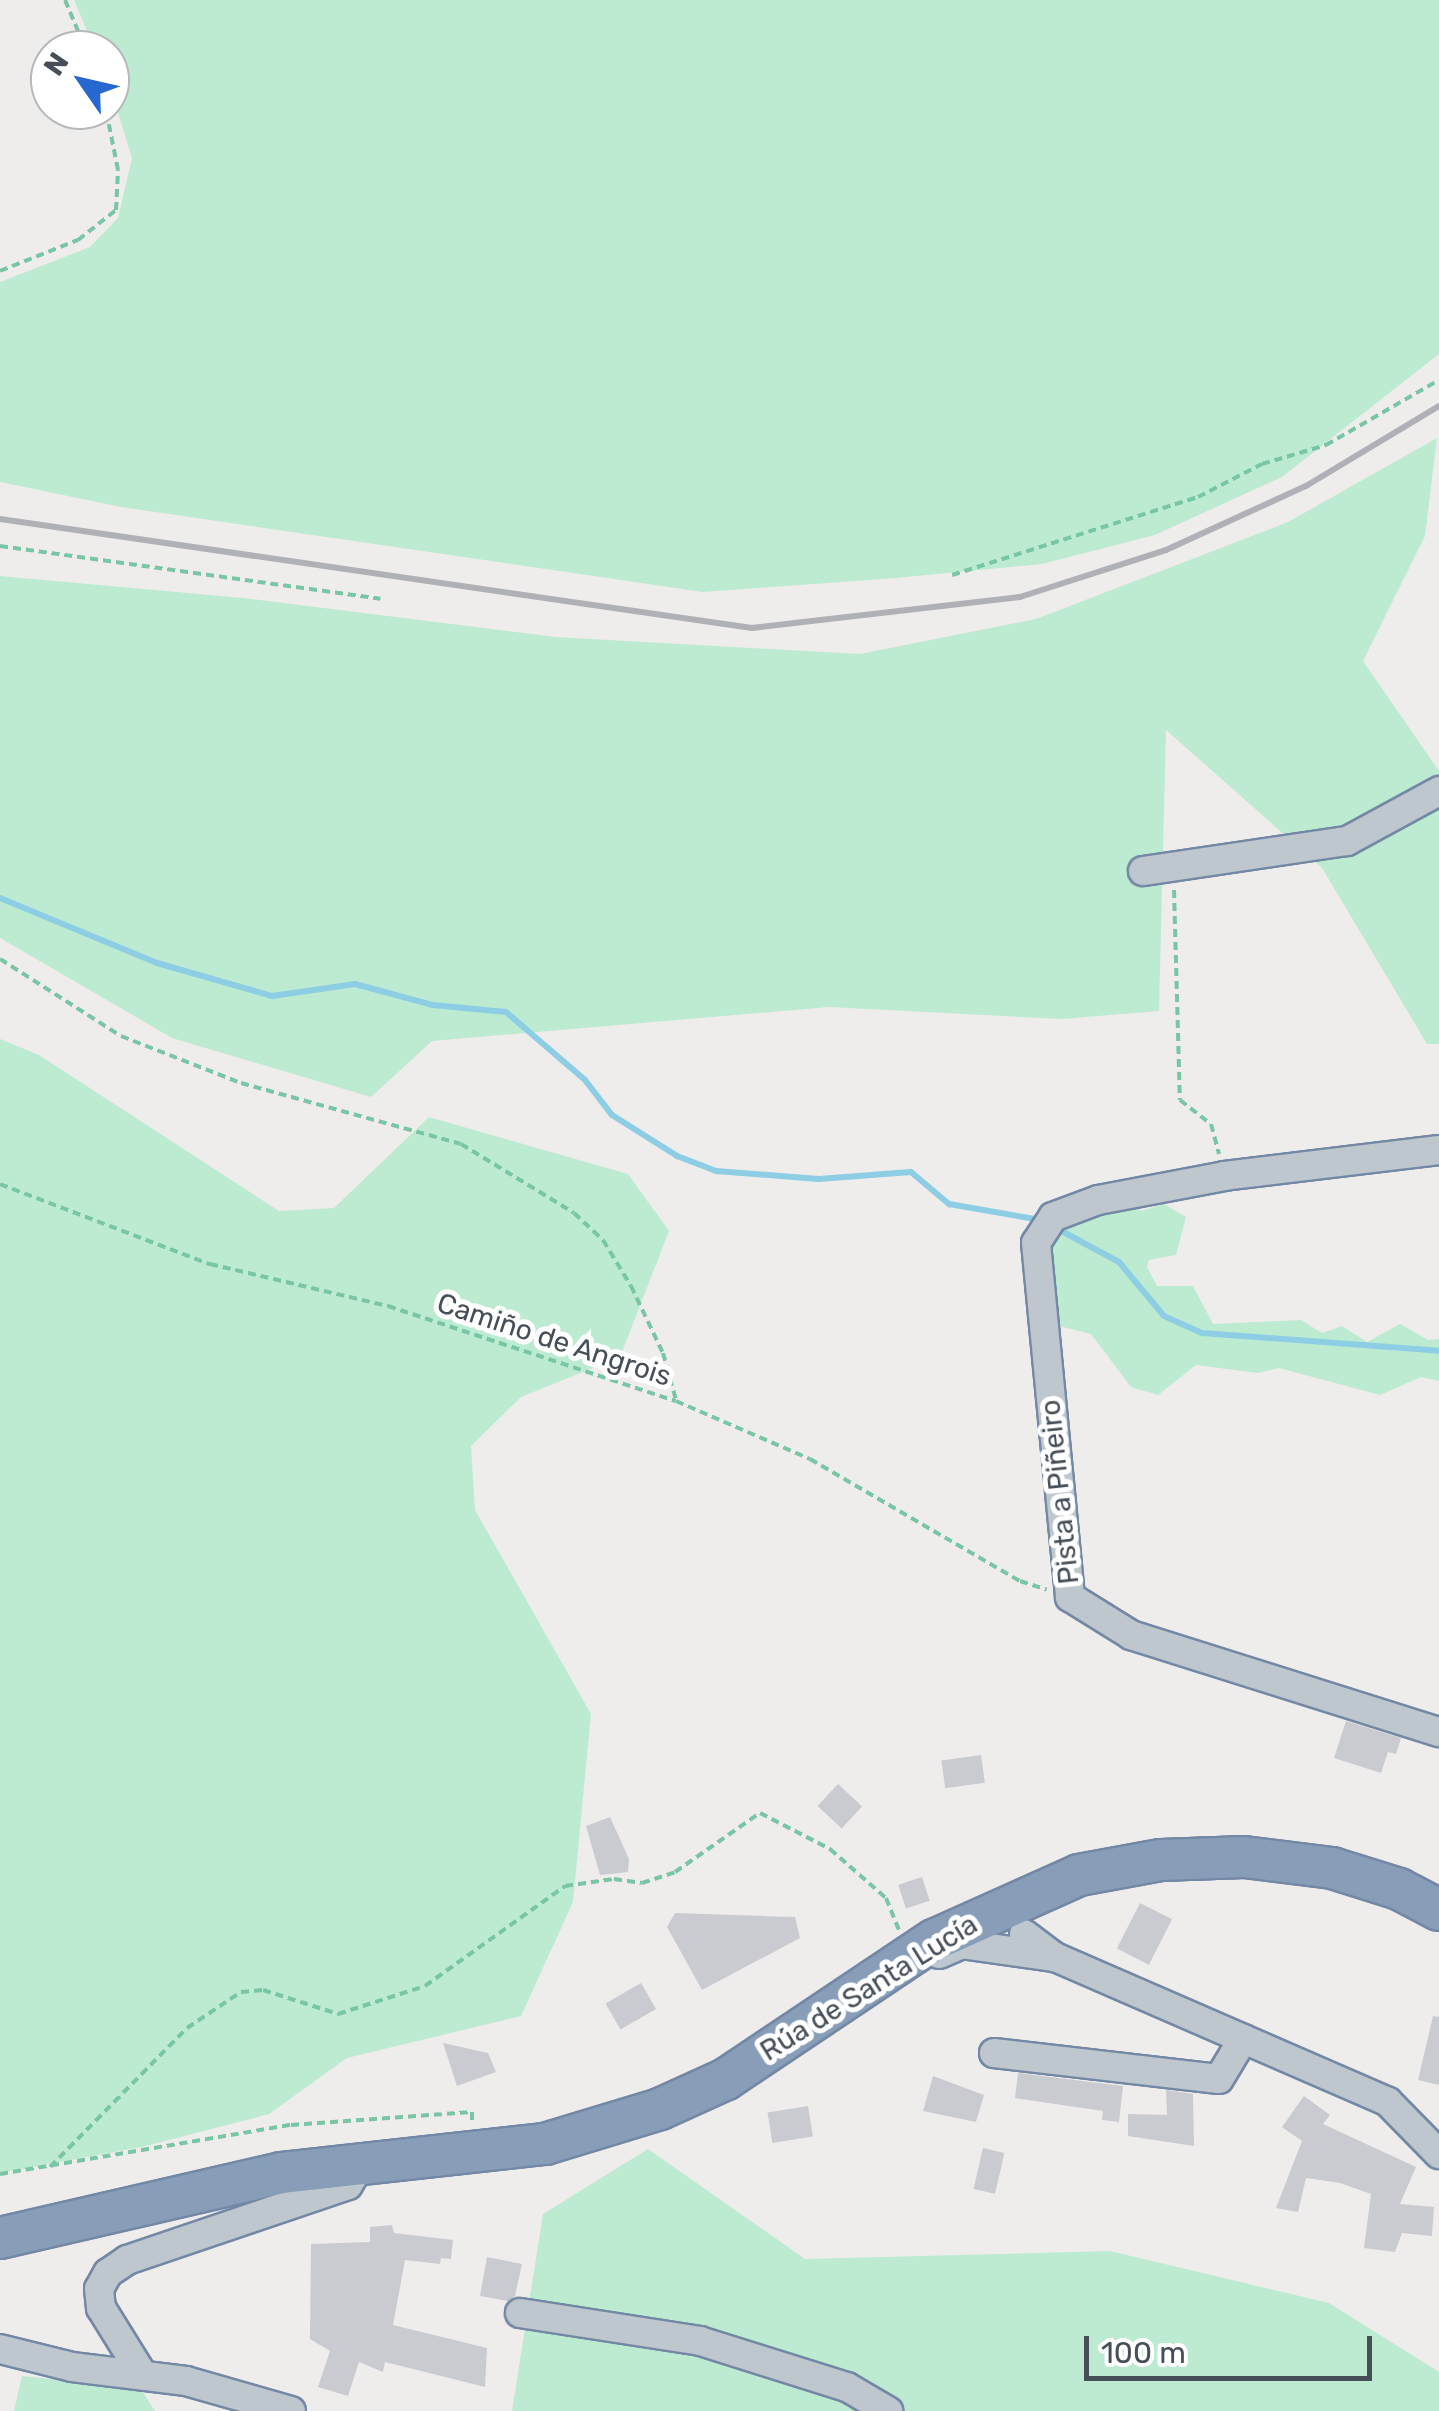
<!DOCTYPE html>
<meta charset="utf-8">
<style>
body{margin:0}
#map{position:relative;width:1439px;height:2411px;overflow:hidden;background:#efecec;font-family:Rubik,sans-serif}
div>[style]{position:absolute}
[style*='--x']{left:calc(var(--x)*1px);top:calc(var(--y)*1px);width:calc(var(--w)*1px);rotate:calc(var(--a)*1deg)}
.green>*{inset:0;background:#bdebd1}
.stream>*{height:6px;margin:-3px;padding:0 3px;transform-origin:3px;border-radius:3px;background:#8dcee4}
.building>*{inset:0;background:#cacbd1;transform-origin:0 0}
.path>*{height:4px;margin-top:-2px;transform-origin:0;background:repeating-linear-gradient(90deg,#78c6a3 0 8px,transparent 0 13px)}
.roads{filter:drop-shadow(2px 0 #7388a4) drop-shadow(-2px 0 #7388a4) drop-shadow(0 2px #7388a4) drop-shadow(0 -2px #7388a4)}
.minor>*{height:28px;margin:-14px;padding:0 14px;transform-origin:14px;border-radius:14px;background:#bec6ce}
.highway>*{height:40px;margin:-20px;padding:0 20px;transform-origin:20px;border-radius:20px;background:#879db8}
.rail>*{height:6px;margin:-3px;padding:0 3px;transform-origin:3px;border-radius:3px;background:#afb1b6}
span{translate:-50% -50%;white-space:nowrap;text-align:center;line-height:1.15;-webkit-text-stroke:10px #fff;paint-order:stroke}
.street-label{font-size:28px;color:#464f58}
.north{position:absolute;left:30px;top:30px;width:100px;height:100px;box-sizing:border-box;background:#fff;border:2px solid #b5b9bc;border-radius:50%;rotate:304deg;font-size:28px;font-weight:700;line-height:40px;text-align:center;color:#464f58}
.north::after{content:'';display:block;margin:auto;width:35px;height:45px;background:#2668d0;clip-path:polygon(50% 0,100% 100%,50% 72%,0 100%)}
.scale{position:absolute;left:1084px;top:2336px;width:288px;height:45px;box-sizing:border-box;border:5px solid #464f58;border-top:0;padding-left:12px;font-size:30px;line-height:35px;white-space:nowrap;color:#464f58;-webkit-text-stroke:8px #fff;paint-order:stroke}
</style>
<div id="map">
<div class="green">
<div style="clip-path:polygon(74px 0,1439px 0,1439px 354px,1282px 477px,1155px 535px,1042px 564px,896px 578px,703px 592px,121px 507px,0 482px,0 282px,90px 247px,118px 218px,132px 158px,110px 87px,110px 50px,95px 50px)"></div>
<div style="clip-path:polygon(1437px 438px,1425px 536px,1363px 661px,1439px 771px,1439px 1044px,1427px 1044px,1322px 868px,1166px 730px,1159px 1011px,1062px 1019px,829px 1007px,432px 1041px,371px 1097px,172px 1038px,0 938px,0 576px,243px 598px,556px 637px,860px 654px,1036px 619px,1288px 522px)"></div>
<div style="clip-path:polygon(0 1039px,39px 1055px,279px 1211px,334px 1208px,429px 1117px,628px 1174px,669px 1231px,620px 1357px,521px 1397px,471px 1446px,475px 1510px,591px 1714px,573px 1902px,521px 2016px,347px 2058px,269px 2114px,142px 2147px,0 2173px)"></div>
<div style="clip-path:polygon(1126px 1202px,1142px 1211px,1164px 1204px,1186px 1217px,1176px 1255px,1149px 1260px,1147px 1267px,1157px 1286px,1193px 1286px,1213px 1324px,1301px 1320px,1322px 1333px,1342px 1326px,1367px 1342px,1400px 1324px,1428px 1340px,1439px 1339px,1439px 1381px,1421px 1377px,1380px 1395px,1279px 1368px,1258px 1373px,1196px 1365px,1158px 1395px,1131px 1387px,1091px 1334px,1059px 1326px,1049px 1330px,1043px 1271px,1056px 1219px)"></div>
<div style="clip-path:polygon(648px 2149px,805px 2259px,1110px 2251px,1329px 2303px,1439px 2372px,1439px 2411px,512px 2411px,543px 2214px)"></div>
<div style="clip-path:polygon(22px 2376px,140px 2388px,155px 2411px,14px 2411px)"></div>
</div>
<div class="stream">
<div style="--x:0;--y:898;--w:170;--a:22.5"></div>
<div style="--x:157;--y:963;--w:120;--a:16"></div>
<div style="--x:272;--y:996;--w:84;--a:-8.2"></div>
<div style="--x:355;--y:984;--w:81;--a:15.1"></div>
<div style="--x:433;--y:1005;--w:73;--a:5.5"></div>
<div style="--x:506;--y:1012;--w:104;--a:40.7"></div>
<div style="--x:585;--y:1080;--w:44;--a:52.4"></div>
<div style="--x:612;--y:1115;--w:77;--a:32.2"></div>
<div style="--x:677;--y:1156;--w:42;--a:21"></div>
<div style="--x:716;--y:1171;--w:103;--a:4.4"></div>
<div style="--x:819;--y:1179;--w:92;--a:-4.4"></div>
<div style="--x:911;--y:1172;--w:50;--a:40.1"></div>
<div style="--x:949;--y:1204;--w:93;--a:9.9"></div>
<div style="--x:1056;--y:1228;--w:72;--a:28.4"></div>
<div style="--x:1119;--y:1262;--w:70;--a:50.2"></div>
<div style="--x:1164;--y:1316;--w:42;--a:24.1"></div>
<div style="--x:1202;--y:1333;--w:238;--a:4.3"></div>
</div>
<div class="building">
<div style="clip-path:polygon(1346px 1721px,1401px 1738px,1396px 1754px,1388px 1752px,1381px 1773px,1334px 1758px)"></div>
<div style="left:981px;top:1755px;width:28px;height:40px;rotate:82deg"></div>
<div style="left:838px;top:1784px;width:33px;height:30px;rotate:43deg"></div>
<div style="clip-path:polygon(610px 1817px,629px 1859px,628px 1872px,600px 1875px,586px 1826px)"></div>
<div style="left:922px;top:1877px;width:25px;height:25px;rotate:72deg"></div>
<div style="left:1140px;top:1903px;width:36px;height:51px;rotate:27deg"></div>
<div style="clip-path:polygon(675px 1913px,795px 1917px,800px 1938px,702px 1990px,667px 1927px)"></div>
<div style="left:641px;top:1983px;width:30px;height:41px;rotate:60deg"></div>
<div style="clip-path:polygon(1433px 2016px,1439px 2017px,1439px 2085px,1418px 2080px)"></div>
<div style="clip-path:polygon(443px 2043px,488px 2053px,496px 2072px,457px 2086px)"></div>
<div style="clip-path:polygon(1018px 2073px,1123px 2086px,1119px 2122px,1102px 2120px,1103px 2111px,1015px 2098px)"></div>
<div style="clip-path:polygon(933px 2076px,984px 2095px,976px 2122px,923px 2111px)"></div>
<div style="clip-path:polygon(1166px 2090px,1193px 2094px,1194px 2146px,1128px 2136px,1128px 2114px,1167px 2115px)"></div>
<div style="clip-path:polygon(1304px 2096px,1330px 2115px,1323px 2124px,1416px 2167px,1400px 2204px,1434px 2207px,1432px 2236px,1402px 2233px,1395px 2252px,1364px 2248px,1371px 2194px,1340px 2183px,1306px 2178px,1298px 2212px,1276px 2208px,1302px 2141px,1282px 2127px)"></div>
<div style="left:808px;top:2106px;width:31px;height:41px;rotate:81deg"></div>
<div style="left:983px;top:2148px;width:22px;height:42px;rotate:13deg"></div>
<div style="clip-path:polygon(392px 2225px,394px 2233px,453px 2240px,451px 2259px,441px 2258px,440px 2264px,405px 2260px,393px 2325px,487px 2348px,485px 2387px,385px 2362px,383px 2372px,359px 2362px,348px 2396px,318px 2387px,330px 2351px,310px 2339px,311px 2244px,370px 2242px,370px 2227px)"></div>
<div style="clip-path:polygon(487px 2257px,522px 2264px,515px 2296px,508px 2301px,480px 2296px)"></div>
</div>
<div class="path">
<div style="--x:65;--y:0;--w:54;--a:67.2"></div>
<div style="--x:0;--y:271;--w:84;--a:-21.7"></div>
<div style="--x:78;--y:240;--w:48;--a:-38.3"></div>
<div style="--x:116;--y:210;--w:40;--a:-87.1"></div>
<div style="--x:118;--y:170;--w:61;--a:-101.3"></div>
<div style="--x:0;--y:546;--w:384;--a:7.9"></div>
<div style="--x:952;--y:575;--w:258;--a:-17.6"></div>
<div style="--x:1198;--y:497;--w:72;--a:-27.3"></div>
<div style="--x:1262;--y:464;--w:67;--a:-16.5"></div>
<div style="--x:1326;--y:445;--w:130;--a:-29.9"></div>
<div style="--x:1174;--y:890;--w:210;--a:88.4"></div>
<div style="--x:1180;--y:1100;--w:39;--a:38"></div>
<div style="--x:1211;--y:1124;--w:31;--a:75"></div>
<div style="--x:0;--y:959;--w:143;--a:32.5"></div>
<div style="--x:121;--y:1036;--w:129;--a:21.4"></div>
<div style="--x:241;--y:1083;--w:228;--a:15.5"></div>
<div style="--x:461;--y:1144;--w:132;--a:31.4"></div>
<div style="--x:574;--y:1213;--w:40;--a:43"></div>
<div style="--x:603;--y:1240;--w:54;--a:58.7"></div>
<div style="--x:631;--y:1286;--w:74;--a:64.5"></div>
<div style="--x:663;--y:1353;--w:49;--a:74.5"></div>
<div style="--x:0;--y:1184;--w:225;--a:20.9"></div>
<div style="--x:210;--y:1264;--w:183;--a:13.3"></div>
<div style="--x:388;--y:1306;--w:303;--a:18.3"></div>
<div style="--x:676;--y:1401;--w:146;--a:23.4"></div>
<div style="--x:810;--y:1459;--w:243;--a:30.2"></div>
<div style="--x:1020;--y:1581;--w:28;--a:18"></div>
<div style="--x:50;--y:2167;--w:195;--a:-45.4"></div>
<div style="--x:187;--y:2028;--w:65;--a:-33.7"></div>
<div style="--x:241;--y:1992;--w:22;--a:-5"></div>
<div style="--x:263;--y:1990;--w:79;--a:17.7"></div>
<div style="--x:338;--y:2014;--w:91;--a:-17.8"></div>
<div style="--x:425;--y:1986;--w:172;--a:-35.5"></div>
<div style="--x:565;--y:1886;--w:49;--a:-8.1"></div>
<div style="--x:614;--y:1879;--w:28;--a:8"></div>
<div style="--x:642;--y:1883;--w:35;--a:-18"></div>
<div style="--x:675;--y:1872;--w:103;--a:-34.8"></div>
<div style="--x:760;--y:1813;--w:79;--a:27.2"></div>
<div style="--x:830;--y:1849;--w:74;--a:41.2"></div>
<div style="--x:886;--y:1898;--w:35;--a:68"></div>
<div style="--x:0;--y:2174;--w:295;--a:-9.6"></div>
<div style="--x:291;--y:2125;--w:181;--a:-4.1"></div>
<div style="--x:472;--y:2112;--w:10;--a:90"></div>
</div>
<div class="roads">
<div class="minor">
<div style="--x:1143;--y:871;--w:206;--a:-8.4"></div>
<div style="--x:1347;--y:841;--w:105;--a:-28.5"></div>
<div style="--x:1439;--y:1150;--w:216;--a:173.1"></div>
<div style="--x:1225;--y:1176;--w:129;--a:169.3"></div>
<div style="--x:1098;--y:1200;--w:48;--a:159.3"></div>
<div style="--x:1053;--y:1217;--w:31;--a:123"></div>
<div style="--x:1036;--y:1243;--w:356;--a:84.5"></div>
<div style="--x:1070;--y:1597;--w:72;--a:31.9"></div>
<div style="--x:1131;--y:1635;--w:323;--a:17.5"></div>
<div style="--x:1024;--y:1934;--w:39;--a:37"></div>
<div style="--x:1055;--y:1957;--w:363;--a:23.5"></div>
<div style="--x:1388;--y:2102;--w:73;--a:45.6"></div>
<div style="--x:939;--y:1954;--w:25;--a:-23"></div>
<div style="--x:962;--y:1944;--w:92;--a:8.1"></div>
<div style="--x:994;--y:2053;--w:226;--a:6.6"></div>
<div style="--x:1219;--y:2079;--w:47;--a:-59"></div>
<div style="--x:520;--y:2313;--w:182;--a:8.8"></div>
<div style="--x:700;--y:2341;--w:154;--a:17.4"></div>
<div style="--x:847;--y:2387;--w:48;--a:30.3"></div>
<div style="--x:0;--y:2349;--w:74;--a:14"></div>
<div style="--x:72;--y:2367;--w:115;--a:7"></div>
<div style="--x:186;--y:2381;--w:109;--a:15.9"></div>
<div style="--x:142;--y:2374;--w:78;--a:-121.8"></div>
<div style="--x:101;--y:2308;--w:19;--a:-96"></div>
<div style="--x:99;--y:2289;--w:18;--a:-61"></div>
<div style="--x:108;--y:2273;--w:23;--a:-34"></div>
<div style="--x:127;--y:2260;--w:233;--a:-18.7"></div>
<div style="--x:348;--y:2185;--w:23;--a:-59"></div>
</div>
<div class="highway">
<div style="--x:0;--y:2238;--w:289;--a:-13"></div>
<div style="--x:282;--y:2173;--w:265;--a:-6.3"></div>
<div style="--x:545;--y:2144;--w:120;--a:-16.9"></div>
<div style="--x:660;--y:2109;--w:72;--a:-24.4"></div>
<div style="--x:726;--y:2079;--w:250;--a:-33.8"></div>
<div style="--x:934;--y:1940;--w:159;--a:-24.1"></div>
<div style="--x:1079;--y:1875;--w:83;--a:-10.4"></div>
<div style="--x:1161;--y:1860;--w:83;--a:-2.1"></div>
<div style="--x:1244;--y:1857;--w:89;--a:7.1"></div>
<div style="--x:1332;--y:1868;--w:70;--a:17.4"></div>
<div style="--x:1399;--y:1889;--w:45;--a:27.7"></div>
</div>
</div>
<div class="rail">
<div style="--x:0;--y:519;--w:760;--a:8.25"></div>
<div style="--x:752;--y:628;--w:270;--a:-6.6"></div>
<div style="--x:1020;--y:597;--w:153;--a:-17.8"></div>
<div style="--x:1166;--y:550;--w:154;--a:-24.6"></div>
<div style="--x:1306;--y:486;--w:155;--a:-31"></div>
</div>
<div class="street-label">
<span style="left:554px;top:1340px;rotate:18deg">Camiño de Angrois</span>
<span style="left:1060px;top:1492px;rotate:-96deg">Pista a Piñeiro</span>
<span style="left:869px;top:1988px;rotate:-32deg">Rúa de Santa Lucía</span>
</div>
<div class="north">N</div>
<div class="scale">100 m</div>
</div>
